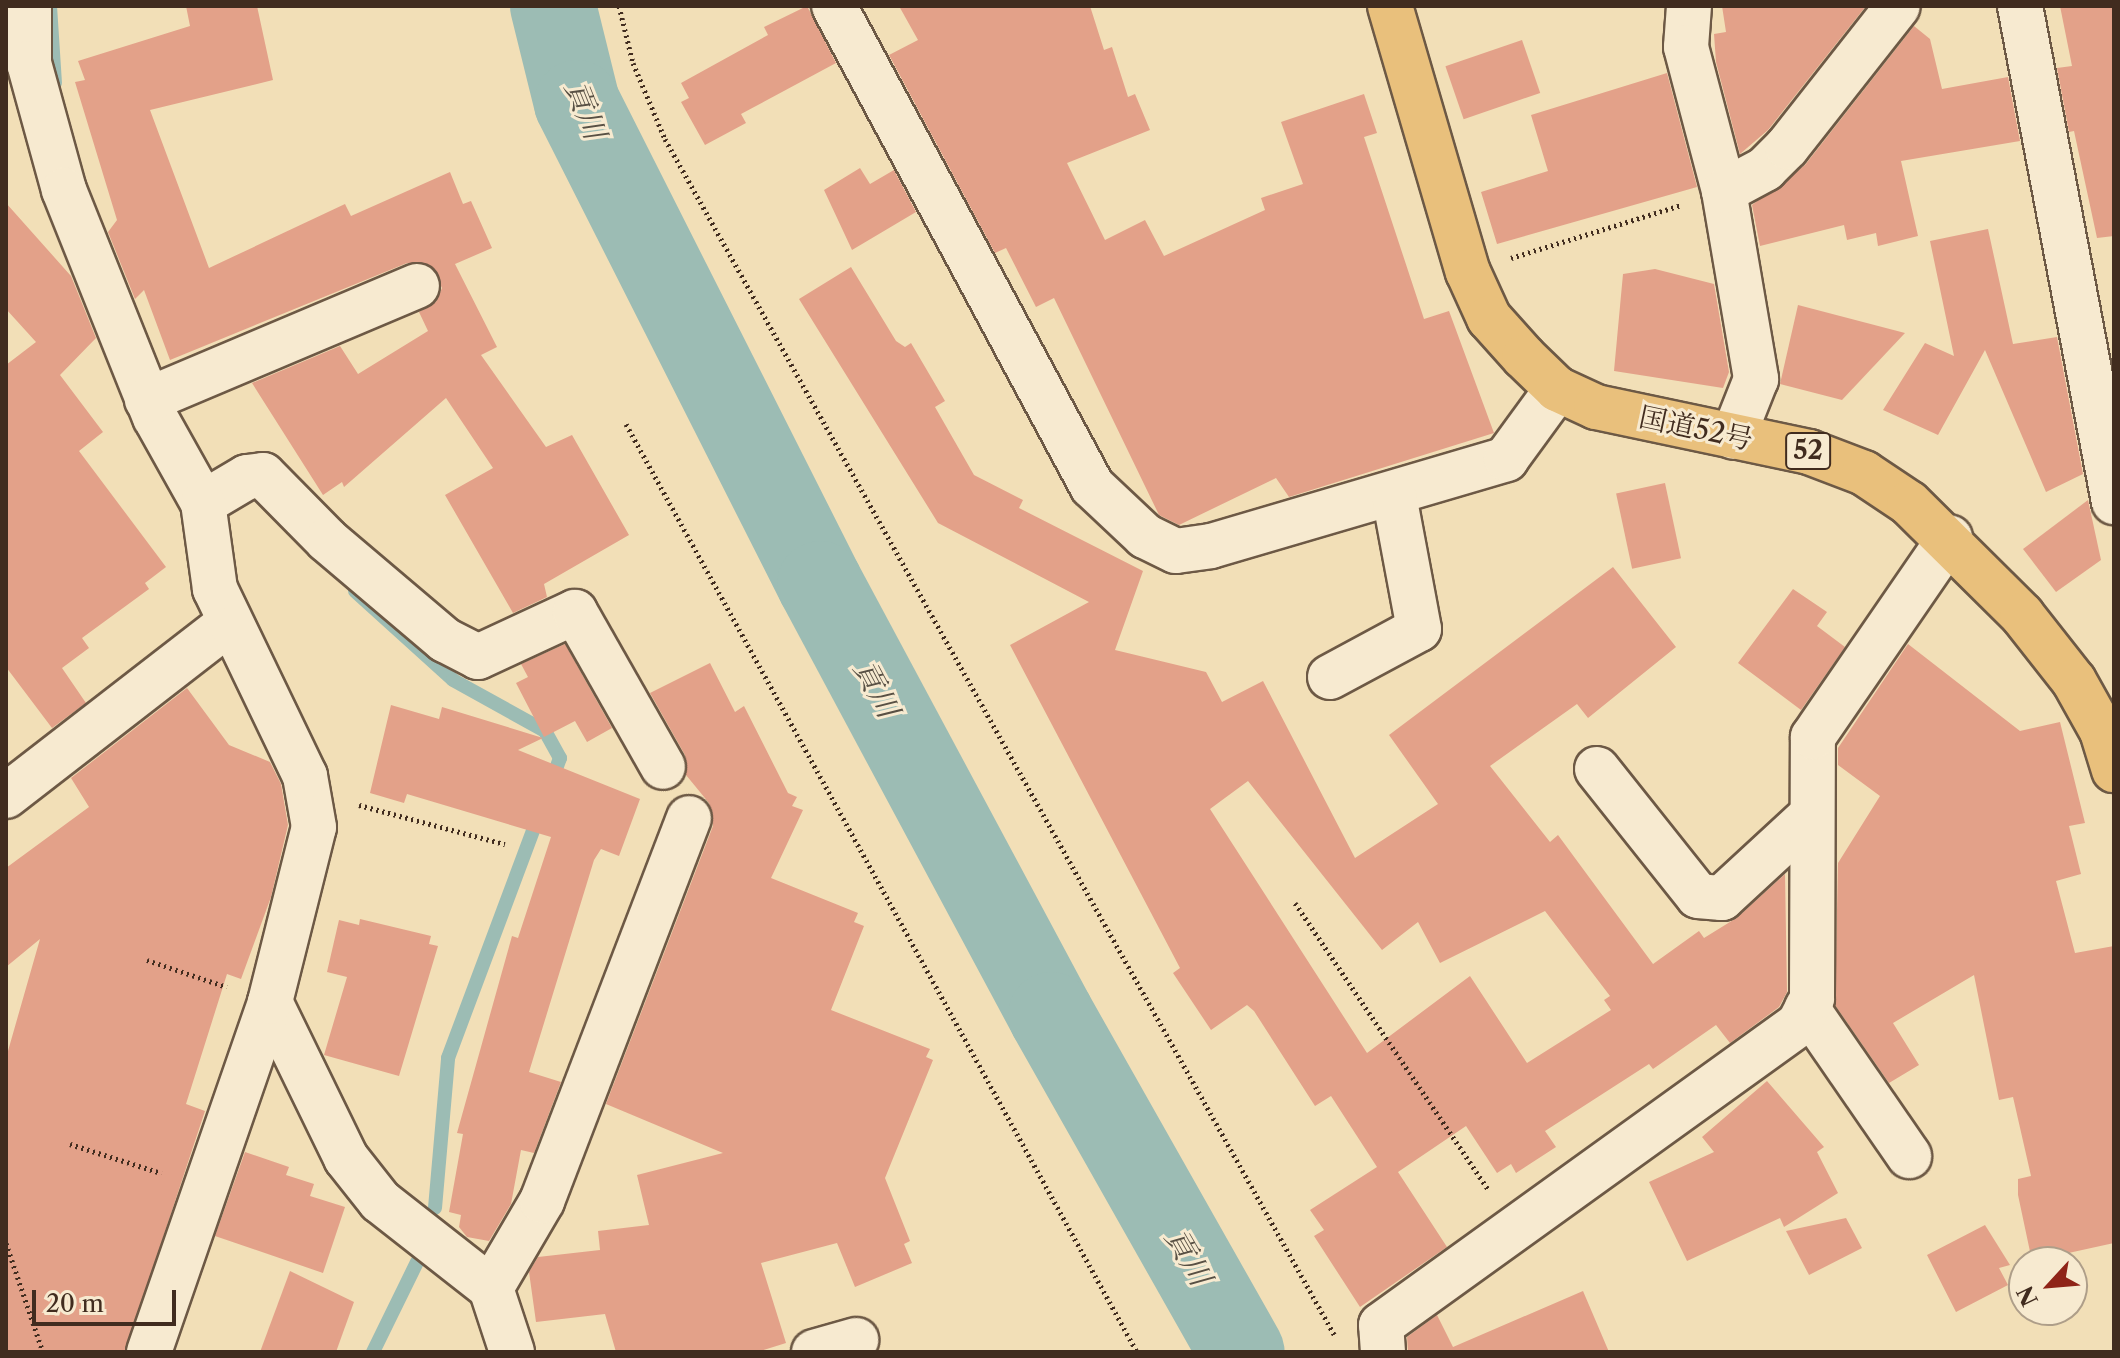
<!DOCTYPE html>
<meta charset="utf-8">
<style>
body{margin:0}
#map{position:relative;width:2120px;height:1358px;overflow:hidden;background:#f2dfb7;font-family:"Libre Caslon Text","Noto Serif JP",serif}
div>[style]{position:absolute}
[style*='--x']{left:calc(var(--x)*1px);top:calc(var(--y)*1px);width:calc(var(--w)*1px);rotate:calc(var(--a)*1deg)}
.stream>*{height:14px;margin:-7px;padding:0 7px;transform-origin:7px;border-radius:7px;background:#9cbcb4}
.river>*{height:86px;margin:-43px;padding:0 43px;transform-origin:43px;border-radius:43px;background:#9cbcb4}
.building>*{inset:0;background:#e3a189;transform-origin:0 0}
.path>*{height:5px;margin-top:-2.5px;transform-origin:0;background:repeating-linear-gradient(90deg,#412c1f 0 2px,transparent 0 6px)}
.roads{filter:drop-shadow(2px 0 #6d5945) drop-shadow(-2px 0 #6d5945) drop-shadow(0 2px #6d5945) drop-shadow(0 -2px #6d5945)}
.minor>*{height:44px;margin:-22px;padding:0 22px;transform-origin:22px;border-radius:22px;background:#f7ead0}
.highway>*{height:44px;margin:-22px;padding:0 22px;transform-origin:22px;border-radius:22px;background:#e9c07c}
span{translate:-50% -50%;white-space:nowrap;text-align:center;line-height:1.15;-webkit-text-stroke:6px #f7ead0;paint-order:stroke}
.shield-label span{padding:2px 6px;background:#f7ead0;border:2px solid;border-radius:6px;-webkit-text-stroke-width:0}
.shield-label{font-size:26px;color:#412c1f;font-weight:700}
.street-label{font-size:28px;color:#412c1f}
.water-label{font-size:30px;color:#585044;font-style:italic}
.frame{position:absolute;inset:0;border:8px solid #412c1f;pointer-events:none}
.north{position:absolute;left:2008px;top:1246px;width:80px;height:80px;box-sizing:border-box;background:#f7ead0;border:2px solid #ae9e89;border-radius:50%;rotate:244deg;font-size:22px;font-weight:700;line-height:32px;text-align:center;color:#412c1f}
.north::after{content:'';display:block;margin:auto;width:28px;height:36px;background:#8f2418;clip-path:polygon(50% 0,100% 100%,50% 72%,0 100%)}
.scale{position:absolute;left:32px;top:1290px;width:144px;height:36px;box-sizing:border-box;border:4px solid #412c1f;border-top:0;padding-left:10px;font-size:24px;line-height:28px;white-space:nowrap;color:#412c1f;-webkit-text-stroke:6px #f7ead0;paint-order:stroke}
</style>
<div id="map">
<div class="stream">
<div style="--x:50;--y:6;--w:77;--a:86.3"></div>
<div style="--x:355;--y:591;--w:132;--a:42.2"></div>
<div style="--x:453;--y:680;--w:105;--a:29"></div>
<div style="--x:545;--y:731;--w:31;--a:61"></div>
<div style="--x:560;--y:758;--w:27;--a:110"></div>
<div style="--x:435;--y:1208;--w:151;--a:-85"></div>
<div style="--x:448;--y:1058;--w:260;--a:-69.5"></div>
<div style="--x:373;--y:1352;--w:100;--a:-63.9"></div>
</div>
<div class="river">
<div style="--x:553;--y:6;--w:100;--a:76.1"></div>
<div style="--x:577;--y:103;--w:539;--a:63.2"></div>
<div style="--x:820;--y:584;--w:489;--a:61.8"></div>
<div style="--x:1051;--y:1015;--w:387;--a:60.5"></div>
</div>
<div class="building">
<div style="clip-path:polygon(186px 6px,257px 6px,273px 80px,150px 110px,209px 268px,345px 204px,351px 216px,450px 172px,463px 204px,471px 201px,492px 248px,455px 264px,497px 347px,481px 355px,546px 447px,572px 435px,629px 535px,544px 584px,547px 597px,513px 613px,445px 495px,493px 468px,446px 398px,344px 487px,342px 482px,323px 495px,252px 383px,340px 346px,358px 374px,428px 331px,419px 312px,436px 302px,442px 288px,431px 266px,407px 263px,170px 360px,144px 290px,135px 299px,108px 232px,117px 220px,75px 82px,85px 80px,78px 61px,190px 26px)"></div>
<div style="clip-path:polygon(807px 6px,836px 63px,741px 114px,746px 123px,705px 145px,681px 102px,689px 98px,681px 83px,768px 35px,764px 27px)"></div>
<div style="clip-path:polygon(899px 6px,1090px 6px,1104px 50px,1112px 47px,1128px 97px,1135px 94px,1150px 130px,1067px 163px,1105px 240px,1145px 220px,1164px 256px,1265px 210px,1261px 198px,1303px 184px,1281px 122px,1364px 94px,1377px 133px,1364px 137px,1424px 319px,1449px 311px,1494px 433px,1289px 497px,1276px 478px,1179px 525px,1159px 515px,1054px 298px,1036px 307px,1006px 248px,995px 253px,889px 55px,918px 40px)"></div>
<div style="clip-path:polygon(1722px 6px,1866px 6px,1768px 130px,1740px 154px,1716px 62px,1714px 34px,1726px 32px)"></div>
<div style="clip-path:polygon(2060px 6px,2114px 6px,2114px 236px,2097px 238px,2074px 131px,2069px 132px,2057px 68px,2072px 66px)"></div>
<div style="clip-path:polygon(1914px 26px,1930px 39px,1942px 89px,2008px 77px,2020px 141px,1901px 161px,1918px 236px,1878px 246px,1876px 233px,1847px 240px,1844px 225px,1760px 246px,1752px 205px,1805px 165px)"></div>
<div style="left:1522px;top:40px;width:56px;height:81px;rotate:71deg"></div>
<div style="clip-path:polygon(1667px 73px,1697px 187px,1497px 244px,1481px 192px,1548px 171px,1531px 115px)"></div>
<div style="clip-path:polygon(860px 168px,870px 184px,894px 170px,916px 212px,852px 250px,824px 190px)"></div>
<div style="clip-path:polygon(6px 203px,71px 276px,96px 338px,60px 375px,103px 432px,79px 451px,166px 567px,145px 583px,149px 589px,82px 638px,89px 648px,62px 668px,86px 703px,52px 728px,6px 667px,6px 365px,36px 342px,6px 309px)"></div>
<div style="clip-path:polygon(1988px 229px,2013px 344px,2057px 337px,2083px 474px,2046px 492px,1985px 350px,1938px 435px,1883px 410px,1925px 343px,1954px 356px,1930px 241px)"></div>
<div style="clip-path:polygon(evenodd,851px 267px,896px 341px,905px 347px,911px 343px,945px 401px,935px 407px,974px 475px,1023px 500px,1019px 508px,1143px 571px,1115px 650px,1206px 672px,1222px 702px,1263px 681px,1355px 858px,1438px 804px,1389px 735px,1613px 567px,1676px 647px,1588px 718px,1577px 704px,1490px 766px,1550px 842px,1558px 835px,1653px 964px,1699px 931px,1704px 938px,1738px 917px,1785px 874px,1787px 992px,1779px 1007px,1730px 1043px,1716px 1025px,1653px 1069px,1649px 1064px,1545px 1131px,1556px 1147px,1516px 1173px,1511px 1164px,1497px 1173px,1466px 1126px,1398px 1172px,1447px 1247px,1360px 1307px,1314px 1236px,1324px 1230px,1310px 1210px,1377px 1167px,1331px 1096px,1315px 1106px,1254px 1011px,1247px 1005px,1211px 1030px,1173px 973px,1180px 968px,1010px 645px,1089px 602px,938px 523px,799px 299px,851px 267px,1248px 781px,1382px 950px,1418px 922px,1440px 963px,1545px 911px,1610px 996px,1604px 1000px,1611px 1010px,1527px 1063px,1470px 976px,1367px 1053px,1210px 809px,1248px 781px)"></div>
<div style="clip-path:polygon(1655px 269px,1714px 284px,1729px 372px,1723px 388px,1614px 371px,1623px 274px)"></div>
<div style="clip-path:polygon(1798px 305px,1905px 333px,1842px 400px,1780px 384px)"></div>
<div style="left:1665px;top:483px;width:77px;height:50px;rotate:78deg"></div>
<div style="clip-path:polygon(2088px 500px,2101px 560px,2056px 592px,2023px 549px)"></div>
<div style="clip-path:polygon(1793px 589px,1827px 612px,1817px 626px,1845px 647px,1801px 710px,1738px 663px)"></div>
<div style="clip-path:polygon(565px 644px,612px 728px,587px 742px,575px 721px,544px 737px,516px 683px,528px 677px,521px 664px)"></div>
<div style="clip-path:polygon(1908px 644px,2020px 731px,2060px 722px,2085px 823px,2069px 826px,2081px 874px,2056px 881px,2075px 953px,2114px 946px,2114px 1243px,2032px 1261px,2018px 1195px,2018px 1179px,2031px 1176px,2013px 1097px,1999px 1100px,1974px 975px,1893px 1023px,1919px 1065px,1889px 1083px,1835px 1005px,1838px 863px,1880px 796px,1838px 765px,1838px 748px)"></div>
<div style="clip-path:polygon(710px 663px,735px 712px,744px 706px,788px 793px,797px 797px,792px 806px,803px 810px,771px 878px,858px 913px,854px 922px,864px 926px,831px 1010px,930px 1049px,926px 1057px,933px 1060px,885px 1178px,910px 1241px,904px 1244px,912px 1263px,855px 1287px,837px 1243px,761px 1263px,786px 1343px,757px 1352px,616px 1352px,605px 1314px,536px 1322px,529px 1272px,538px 1257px,600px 1250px,598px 1231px,649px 1225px,637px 1175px,723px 1153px,606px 1104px,713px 826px,709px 803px,686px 775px,685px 755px,650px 693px)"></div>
<div style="clip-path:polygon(187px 688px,229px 745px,270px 762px,281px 784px,288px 825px,271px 897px,241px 979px,227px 974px,186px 1104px,205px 1111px,125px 1352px,6px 1352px,6px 1058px,40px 939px,6px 967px,6px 868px,89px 807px,71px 778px)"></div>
<div style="clip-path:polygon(391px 705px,439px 719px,442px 707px,543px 738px,518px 750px,640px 799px,619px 856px,601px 849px,594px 860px,529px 1072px,561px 1082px,534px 1153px,521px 1150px,511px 1204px,489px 1241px,467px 1237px,459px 1227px,461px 1215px,449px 1212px,463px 1134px,457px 1133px,512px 936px,518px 938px,551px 837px,407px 794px,404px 803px,370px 793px)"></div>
<div style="clip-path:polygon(360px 919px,431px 936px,429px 944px,438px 946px,399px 1076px,324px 1055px,347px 977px,327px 972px,339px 920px,359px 925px)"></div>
<div style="clip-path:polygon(1767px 1081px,1824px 1147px,1817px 1152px,1838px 1193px,1784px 1227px,1780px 1218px,1687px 1261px,1649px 1182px,1714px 1152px,1702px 1137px)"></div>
<div style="clip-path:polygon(245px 1152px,289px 1167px,286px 1175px,314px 1184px,310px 1196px,345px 1207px,323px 1273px,215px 1236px)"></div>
<div style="clip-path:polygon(1846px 1218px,1862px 1248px,1809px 1275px,1786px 1231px)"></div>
<div style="clip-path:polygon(1985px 1225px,2010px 1265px,1999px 1268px,2008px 1285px,1956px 1312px,1927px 1255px)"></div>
<div style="clip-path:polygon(290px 1271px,354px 1302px,336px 1352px,260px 1352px)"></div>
<div style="clip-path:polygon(1583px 1291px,1609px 1352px,1408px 1352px,1407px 1337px,1437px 1315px,1453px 1347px)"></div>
</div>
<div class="path">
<div style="--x:619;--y:6;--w:59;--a:76.2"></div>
<div style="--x:633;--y:63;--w:82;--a:67.2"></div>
<div style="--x:665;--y:139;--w:1370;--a:60.76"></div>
<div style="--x:1511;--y:258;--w:178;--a:-17.3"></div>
<div style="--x:626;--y:424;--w:1059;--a:61.16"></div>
<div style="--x:359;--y:805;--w:151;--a:15"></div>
<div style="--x:1295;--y:903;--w:347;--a:56"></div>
<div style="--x:147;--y:960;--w:84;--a:18.6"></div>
<div style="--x:70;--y:1144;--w:96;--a:17.7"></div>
<div style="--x:6;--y:1243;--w:115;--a:71.3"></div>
</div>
<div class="roads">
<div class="minor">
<div style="--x:29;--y:6;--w:57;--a:90"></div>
<div style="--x:29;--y:63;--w:132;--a:74.6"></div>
<div style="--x:64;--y:190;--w:245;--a:68.2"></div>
<div style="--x:155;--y:417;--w:98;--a:60.8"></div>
<div style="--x:203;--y:503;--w:51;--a:-30.6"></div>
<div style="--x:247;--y:477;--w:16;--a:-7"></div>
<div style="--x:263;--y:475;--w:91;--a:45.4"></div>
<div style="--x:327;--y:540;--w:155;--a:40.3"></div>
<div style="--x:445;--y:640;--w:37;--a:27"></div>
<div style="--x:478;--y:657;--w:107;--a:-24.9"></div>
<div style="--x:575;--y:612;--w:178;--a:60.4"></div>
<div style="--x:834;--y:6;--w:545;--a:61.74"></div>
<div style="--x:1092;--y:486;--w:73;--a:43.3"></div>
<div style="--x:1145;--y:536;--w:34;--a:26"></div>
<div style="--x:1176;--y:551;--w:35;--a:-8"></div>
<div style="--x:1211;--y:546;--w:308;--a:-16.4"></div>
<div style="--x:1506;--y:459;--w:87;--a:-53.9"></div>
<div style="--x:1689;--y:6;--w:41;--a:94.2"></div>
<div style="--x:1686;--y:47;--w:149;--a:75.2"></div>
<div style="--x:1724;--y:191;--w:191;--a:80.3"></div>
<div style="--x:1756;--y:379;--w:62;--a:111.6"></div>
<div style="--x:2020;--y:6;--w:505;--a:79.27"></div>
<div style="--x:1724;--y:191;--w:47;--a:-28.2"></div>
<div style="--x:1765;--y:169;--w:31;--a:-45"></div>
<div style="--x:1787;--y:147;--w:179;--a:-51.8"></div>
<div style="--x:147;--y:400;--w:293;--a:-22.9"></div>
<div style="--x:1330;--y:677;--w:101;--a:-28.3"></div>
<div style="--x:1419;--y:629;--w:135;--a:-100.6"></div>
<div style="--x:1597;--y:769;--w:162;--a:51.5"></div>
<div style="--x:1698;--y:896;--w:24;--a:5"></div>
<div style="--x:1722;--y:898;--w:122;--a:-42.7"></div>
<div style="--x:6;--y:796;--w:281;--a:-37.8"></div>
<div style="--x:270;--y:1002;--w:174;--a:64"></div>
<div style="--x:346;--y:1158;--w:55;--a:51.7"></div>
<div style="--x:380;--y:1201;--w:141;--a:38.1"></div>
<div style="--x:491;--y:1288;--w:67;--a:71.8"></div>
<div style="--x:1807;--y:1008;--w:180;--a:55.4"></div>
<div style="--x:491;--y:1288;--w:101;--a:-59.6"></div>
<div style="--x:542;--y:1201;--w:410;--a:-69"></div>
<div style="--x:149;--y:1352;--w:370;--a:-70.9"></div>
<div style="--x:270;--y:1002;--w:180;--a:-75.9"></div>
<div style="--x:314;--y:827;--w:52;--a:-100"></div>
<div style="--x:305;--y:776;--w:208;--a:-115.7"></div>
<div style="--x:215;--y:589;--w:87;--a:-97.9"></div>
<div style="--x:814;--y:1352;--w:44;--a:-15.9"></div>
<div style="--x:1383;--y:1352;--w:27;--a:-94"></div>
<div style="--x:1381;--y:1325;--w:515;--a:-35.76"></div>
<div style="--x:1799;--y:1024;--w:29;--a:-63"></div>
<div style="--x:1812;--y:998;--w:261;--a:-89.8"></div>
<div style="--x:1813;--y:737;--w:242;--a:-55.5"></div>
</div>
<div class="highway">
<div style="--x:1390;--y:6;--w:277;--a:73.7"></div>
<div style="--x:1468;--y:272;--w:51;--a:65.5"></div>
<div style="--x:1489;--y:318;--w:52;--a:48.1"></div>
<div style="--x:1524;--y:357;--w:46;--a:44.1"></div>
<div style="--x:1557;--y:389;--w:43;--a:24.8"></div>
<div style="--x:1596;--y:407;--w:218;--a:11.9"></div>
<div style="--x:1809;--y:452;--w:59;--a:20.9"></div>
<div style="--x:1864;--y:473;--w:54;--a:33.7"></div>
<div style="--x:1909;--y:503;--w:159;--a:44.7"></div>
<div style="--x:2022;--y:615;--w:84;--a:51.8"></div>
<div style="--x:2074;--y:681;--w:57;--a:60.8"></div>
<div style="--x:2102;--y:731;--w:41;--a:72.9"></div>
</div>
</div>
<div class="shield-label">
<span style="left:1808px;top:451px">52</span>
</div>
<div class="street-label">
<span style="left:1696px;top:428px;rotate:12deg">国道52号</span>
</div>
<div class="water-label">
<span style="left:585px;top:110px;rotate:68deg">貢川</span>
<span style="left:876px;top:689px;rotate:62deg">貢川</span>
<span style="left:1188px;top:1257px;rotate:60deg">貢川</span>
</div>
<div class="frame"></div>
<div class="north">N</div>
<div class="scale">20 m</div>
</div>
